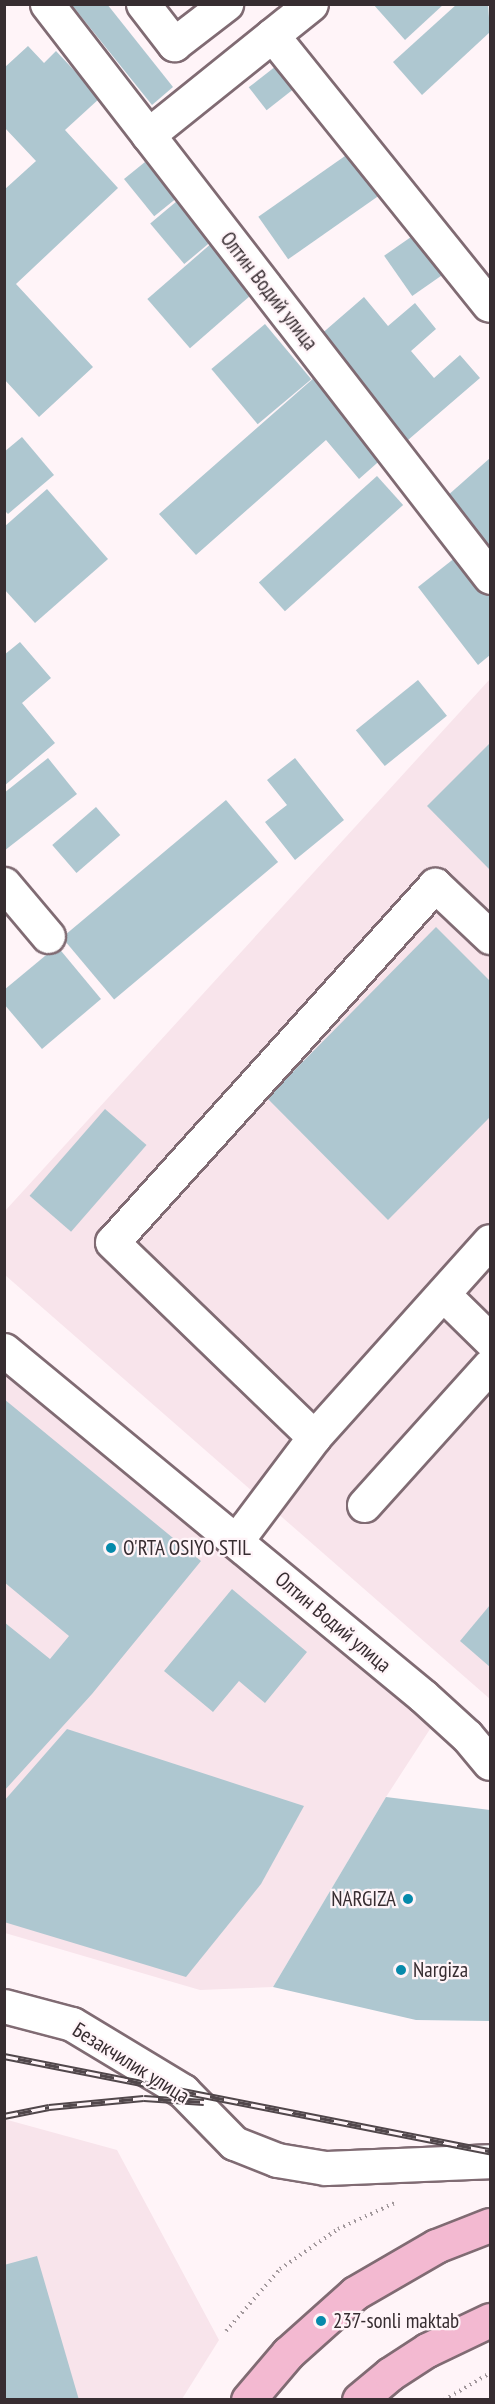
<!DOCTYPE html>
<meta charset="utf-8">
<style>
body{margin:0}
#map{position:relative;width:495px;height:2404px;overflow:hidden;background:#fff4f8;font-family:"PT Sans Narrow",sans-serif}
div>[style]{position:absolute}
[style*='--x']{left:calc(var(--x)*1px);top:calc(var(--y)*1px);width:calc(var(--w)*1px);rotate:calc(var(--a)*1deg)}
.built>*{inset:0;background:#f8e4eb}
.building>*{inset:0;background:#aec7d0;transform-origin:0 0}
.path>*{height:4px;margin-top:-2px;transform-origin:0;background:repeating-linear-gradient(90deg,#a2989c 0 1.5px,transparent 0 6px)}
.roads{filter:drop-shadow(2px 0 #806b73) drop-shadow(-2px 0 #806b73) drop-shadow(0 2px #806b73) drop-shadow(0 -2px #806b73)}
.minor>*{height:33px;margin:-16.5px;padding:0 16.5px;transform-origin:16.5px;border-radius:16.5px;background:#fff}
.major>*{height:33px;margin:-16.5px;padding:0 16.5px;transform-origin:16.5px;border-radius:16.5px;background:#f3b9d1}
.rail>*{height:7px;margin-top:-3.5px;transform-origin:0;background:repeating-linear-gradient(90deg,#fff4f8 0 14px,#51474b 0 28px);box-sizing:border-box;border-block:2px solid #51474b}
.dots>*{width:16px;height:16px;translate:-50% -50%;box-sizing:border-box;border:3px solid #fff4f8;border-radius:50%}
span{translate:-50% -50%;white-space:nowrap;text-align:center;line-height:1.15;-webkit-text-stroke:4.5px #fff4f8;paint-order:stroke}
.street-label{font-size:21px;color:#372d31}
.poi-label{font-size:21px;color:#372d31}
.left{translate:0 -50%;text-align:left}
.right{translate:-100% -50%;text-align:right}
.frame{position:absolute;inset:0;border:6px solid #372d31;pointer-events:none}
</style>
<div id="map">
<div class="built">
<div style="clip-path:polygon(490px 679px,490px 1699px,5px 1275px,4px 1212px)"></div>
<div style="clip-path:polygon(4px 1371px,432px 1726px,386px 1797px,273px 1987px,200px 1990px,5px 1933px)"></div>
<div style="clip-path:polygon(4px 2119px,117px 2150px,219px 2340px,182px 2399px,5px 2399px)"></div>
</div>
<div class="building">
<div style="clip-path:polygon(71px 4px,107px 4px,173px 87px,152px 105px)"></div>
<div style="clip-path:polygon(373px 4px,444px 4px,405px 40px)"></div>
<div style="clip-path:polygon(457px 4px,488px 4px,490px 32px,422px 95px,393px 62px)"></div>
<div style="clip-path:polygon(28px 46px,44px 63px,56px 51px,100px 98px,65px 130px,118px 188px,16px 284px,93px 367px,39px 417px,4px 379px,4px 190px,36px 161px,4px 127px,4px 68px)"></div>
<div style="left:285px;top:59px;width:29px;height:46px;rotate:52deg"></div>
<div style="left:355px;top:149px;width:52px;height:118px;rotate:55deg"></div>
<div style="left:145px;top:162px;width:48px;height:27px;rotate:51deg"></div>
<div style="left:177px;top:201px;width:53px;height:35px;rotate:50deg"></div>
<div style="left:421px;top:230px;width:49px;height:45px;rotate:55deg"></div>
<div style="left:213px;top:242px;width:65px;height:87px;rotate:49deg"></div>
<div style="clip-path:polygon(364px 297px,388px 326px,415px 303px,436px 329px,411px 351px,434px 378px,460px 355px,480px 378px,408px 440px,319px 336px)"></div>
<div style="left:265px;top:324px;width:72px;height:70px;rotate:50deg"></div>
<div style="clip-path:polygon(315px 377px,385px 456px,359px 479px,326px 440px,196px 555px,159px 514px)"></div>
<div style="clip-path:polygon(22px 437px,54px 475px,8px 514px,4px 510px,4px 452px)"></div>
<div style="clip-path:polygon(490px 458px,490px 548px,446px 497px)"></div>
<div style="left:377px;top:476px;width:39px;height:159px;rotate:48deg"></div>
<div style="clip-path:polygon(47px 489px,108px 559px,35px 623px,4px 589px,4px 527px)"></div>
<div style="clip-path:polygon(465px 550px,490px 583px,490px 655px,478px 665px,418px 587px)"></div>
<div style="clip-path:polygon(20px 642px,51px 678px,22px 703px,55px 743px,4px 786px,4px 655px)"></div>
<div style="left:418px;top:680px;width:46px;height:80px;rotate:51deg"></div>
<div style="clip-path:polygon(490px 743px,490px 870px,427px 806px)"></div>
<div style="clip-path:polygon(48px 758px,77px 794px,4px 851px,4px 793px)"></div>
<div style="clip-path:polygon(295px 758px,344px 820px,295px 860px,265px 822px,287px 805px,267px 780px)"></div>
<div style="left:226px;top:800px;width:81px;height:214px;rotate:50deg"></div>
<div style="left:96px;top:807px;width:37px;height:58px;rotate:49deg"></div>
<div style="clip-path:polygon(436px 927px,490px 981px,490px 1117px,388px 1220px,267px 1098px)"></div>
<div style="clip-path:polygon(57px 946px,101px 999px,42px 1049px,4px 1004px,4px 990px)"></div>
<div style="left:105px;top:1109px;width:55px;height:115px;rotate:41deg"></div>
<div style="clip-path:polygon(4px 1399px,201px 1561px,92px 1694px,4px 1791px,4px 1622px,50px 1659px,69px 1636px,4px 1582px)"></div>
<div style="clip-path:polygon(232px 1589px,307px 1652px,265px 1703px,239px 1681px,213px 1712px,164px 1671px)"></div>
<div style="clip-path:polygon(490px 1605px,490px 1667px,460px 1641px)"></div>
<div style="clip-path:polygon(67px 1729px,304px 1806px,261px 1884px,186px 1977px,4px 1922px,4px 1801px)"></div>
<div style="clip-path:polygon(386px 1797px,490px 1810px,490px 2021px,416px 2020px,273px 1987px)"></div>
<div style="clip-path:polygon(37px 2256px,79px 2400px,4px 2400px,4px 2265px)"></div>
</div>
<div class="path">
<div style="--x:226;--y:2331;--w:82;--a:-48.9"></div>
<div style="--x:280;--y:2269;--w:70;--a:-34.6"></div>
<div style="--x:338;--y:2229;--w:65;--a:-24.6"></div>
<div style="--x:444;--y:2400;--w:53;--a:-30.4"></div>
</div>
<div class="roads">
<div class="minor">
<div style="--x:47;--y:4;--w:724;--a:52.29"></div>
<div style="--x:143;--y:4;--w:51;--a:52.2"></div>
<div style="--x:174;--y:44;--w:66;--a:-37.6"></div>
<div style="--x:272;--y:35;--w:346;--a:51.2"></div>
<div style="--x:148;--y:135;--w:209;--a:-38.8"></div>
<div style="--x:4;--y:884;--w:68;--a:49.8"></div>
<div style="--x:490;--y:937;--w:76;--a:-136.6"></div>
<div style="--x:435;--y:885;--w:481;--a:132.1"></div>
<div style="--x:112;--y:1242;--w:281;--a:44"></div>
<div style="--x:314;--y:1437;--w:263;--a:-48.1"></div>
<div style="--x:443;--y:1294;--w:66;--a:44.4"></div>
<div style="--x:4;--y:1350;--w:543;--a:39.55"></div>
<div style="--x:423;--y:1696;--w:59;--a:42.3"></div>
<div style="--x:467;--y:1736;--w:35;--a:50"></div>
<div style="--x:364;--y:1505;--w:188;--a:-48"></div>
<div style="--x:236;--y:1541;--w:130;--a:-53.1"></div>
<div style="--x:4;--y:2006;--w:70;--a:14.8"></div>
<div style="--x:72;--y:2024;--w:130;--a:31.1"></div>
<div style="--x:183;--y:2091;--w:73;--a:45.6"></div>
<div style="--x:234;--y:2143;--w:46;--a:21.6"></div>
<div style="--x:277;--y:2160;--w:49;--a:9.5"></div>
<div style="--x:325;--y:2168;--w:165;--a:-2.4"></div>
</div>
<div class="major">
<div style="--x:248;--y:2400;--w:62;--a:-49.6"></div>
<div style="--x:288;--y:2353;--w:90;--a:-41.8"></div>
<div style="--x:355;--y:2293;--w:94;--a:-30.1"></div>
<div style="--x:436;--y:2246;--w:58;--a:-21.3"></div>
<div style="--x:359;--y:2400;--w:40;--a:-40"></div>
<div style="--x:390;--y:2374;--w:44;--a:-33"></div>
<div style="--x:427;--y:2350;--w:70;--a:-25.5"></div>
</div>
</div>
<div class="rail">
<div style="--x:4;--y:2056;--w:495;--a:11.1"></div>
<div style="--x:4;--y:2116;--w:46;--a:-11.3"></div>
<div style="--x:49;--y:2107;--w:95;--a:-5.4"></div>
<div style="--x:144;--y:2098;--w:60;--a:3.8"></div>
</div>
<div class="dots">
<div style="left:111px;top:1548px;background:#068aab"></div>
<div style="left:408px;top:1899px;background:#068aab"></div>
<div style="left:401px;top:1970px;background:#068aab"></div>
<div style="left:321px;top:2321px;background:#068aab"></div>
</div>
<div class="street-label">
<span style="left:269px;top:291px;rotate:52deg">Олтин Водий улица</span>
<span style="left:333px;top:1622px;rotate:40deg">Олтин Водий улица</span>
<span style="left:131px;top:2063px;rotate:32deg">Безакчилик улица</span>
</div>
<div class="poi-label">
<span class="left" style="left:123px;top:1548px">O'RTA OSIYO STIL</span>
<span class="right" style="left:396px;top:1899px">NARGIZA</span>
<span class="left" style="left:413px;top:1970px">Nargiza</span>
<span class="left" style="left:333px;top:2321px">237-sonli maktab</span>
</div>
<div class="frame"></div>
</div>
